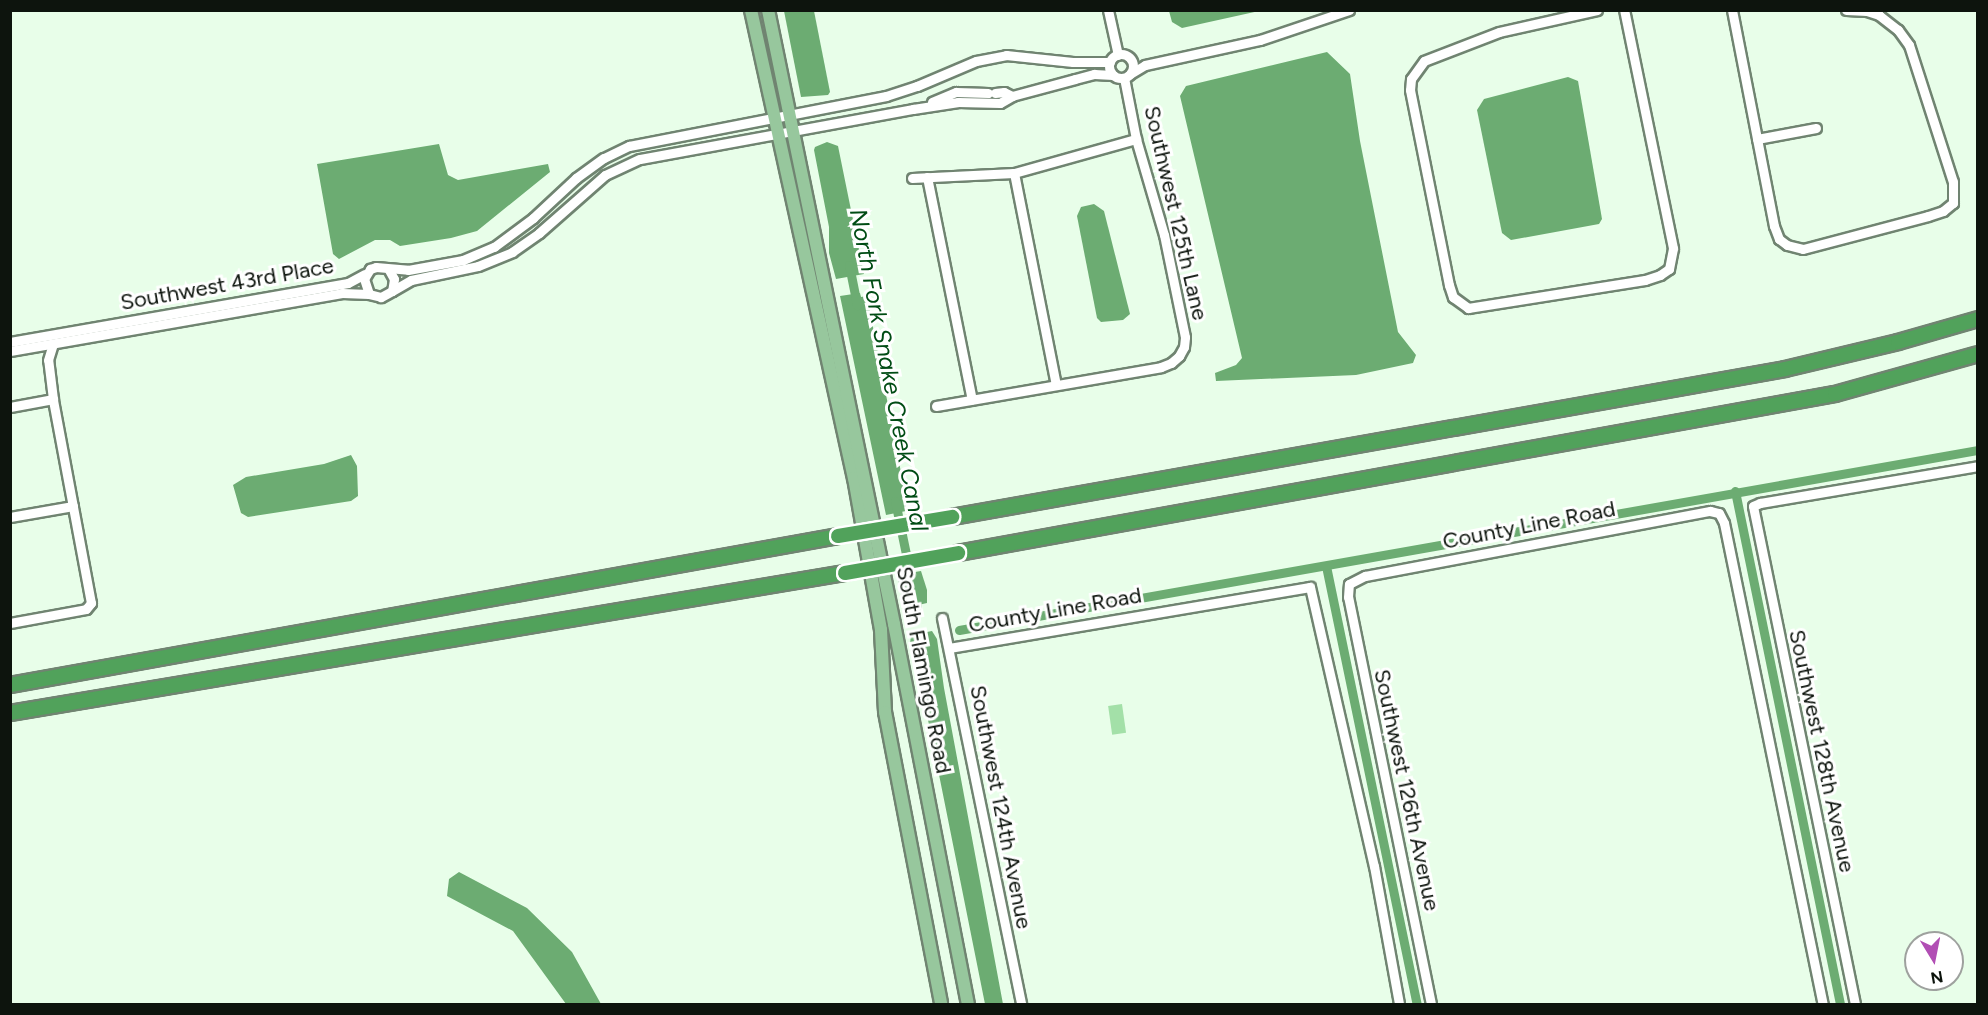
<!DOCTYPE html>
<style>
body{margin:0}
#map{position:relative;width:1988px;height:1015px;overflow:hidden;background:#e8fee9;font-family:Figtree,sans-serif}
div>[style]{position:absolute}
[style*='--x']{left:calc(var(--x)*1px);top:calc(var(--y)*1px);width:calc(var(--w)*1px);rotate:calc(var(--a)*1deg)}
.green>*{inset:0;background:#a3e0a8;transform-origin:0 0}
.water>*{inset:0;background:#6cac72}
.canal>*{height:9px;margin:-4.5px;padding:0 4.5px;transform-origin:4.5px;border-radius:4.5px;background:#6cac72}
.roads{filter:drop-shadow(2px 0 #708471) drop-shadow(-2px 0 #708471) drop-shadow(0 2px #708471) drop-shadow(0 -2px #708471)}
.minor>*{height:9px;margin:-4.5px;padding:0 4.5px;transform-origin:4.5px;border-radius:4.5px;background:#fff}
.minor>.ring{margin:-4.5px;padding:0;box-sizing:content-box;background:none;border:9px solid #fff;border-radius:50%}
.major>*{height:12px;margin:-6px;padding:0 6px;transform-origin:6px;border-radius:6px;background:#97c79d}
.highway>*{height:14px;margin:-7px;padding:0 7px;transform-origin:7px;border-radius:7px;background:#51a25b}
.bridges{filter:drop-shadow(2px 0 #fff) drop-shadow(-2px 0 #fff) drop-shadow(0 2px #fff) drop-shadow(0 -2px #fff)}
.highway-bridge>*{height:14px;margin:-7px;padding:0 7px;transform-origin:7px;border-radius:7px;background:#51a25b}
span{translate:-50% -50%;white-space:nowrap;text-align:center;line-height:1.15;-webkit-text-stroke:6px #fff;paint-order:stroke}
.street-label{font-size:22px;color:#0d140d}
.water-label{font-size:24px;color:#004c14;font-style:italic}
.frame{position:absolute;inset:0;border:12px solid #0d140d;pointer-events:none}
.north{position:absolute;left:1904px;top:931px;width:60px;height:60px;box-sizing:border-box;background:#fff;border:2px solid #9ea19e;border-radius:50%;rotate:170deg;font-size:16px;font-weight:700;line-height:24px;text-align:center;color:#0d140d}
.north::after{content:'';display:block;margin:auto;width:21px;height:27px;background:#b14eb4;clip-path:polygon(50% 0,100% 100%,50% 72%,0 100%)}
</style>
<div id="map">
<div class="green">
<div style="left:1122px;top:704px;width:29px;height:14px;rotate:82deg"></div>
</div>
<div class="water">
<div style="clip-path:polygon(784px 11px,814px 11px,830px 92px,828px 95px,801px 97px)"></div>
<div style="clip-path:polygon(1169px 11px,1169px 10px,1259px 11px,1182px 28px,1172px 22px)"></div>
<div style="clip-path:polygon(1327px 52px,1350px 74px,1360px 141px,1398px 332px,1416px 355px,1413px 363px,1356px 375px,1216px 381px,1215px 373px,1236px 365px,1242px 358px,1180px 96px,1186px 86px)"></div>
<div style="clip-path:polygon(1568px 77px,1578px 81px,1602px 219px,1599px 224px,1511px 240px,1502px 233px,1477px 110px,1484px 99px)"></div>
<div style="clip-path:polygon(827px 142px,838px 146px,864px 274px,836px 279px,829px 253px,829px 227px,814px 150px,815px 147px)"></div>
<div style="clip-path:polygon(439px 144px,448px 175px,458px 180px,548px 164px,550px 172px,477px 231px,451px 238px,400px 246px,390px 240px,375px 240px,339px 259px,333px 254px,317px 164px)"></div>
<div style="clip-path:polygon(1094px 204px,1104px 211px,1130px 314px,1123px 320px,1101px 322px,1097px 318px,1077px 216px,1081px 207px)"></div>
<div style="clip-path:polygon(860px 293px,861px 297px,867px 296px,904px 488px,906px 511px,886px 515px,840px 296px)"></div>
<div style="clip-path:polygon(351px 455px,357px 466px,358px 496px,351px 501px,248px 517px,241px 513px,233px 485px,246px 477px,324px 464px)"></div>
<div style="clip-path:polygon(921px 571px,927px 590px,927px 603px,905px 608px,897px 575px)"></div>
<div style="clip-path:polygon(932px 631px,937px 639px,944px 688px,1003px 1004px,985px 1004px,914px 650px,910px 644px,911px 635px)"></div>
<div style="clip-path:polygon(459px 872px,527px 908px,572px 952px,601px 1004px,566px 1004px,513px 931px,447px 896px,449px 879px)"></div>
</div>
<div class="canal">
<div style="--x:849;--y:265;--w:41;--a:78.7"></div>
<div style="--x:1735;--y:491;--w:524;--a:78.43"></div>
<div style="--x:895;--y:501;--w:108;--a:78.3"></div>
<div style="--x:1326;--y:566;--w:447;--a:78.3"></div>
<div style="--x:959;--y:630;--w:1035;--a:-10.02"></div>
</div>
<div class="roads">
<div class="minor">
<div style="--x:1108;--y:10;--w:46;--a:77.5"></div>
<div style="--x:1597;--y:10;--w:100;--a:167.3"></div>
<div style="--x:1499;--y:32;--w:80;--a:158.9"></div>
<div style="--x:1424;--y:61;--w:22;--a:126"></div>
<div style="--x:1411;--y:79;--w:11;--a:95"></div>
<div style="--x:1410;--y:90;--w:199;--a:78.7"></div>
<div style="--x:1449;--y:285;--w:13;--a:72"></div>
<div style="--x:1453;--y:297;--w:19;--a:36"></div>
<div style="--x:1468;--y:308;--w:179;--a:-9"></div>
<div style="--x:1645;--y:280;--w:16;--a:-18"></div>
<div style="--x:1660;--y:275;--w:11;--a:-34"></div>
<div style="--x:1669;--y:269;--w:21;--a:-79"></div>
<div style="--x:1673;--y:248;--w:243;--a:-101.6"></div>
<div style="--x:1732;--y:10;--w:220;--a:79"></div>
<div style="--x:1774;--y:226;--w:14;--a:69"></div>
<div style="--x:1779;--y:239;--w:10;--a:37"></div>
<div style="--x:1787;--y:245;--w:16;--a:14"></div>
<div style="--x:1803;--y:249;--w:129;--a:-14.8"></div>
<div style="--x:1928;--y:216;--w:16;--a:-18"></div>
<div style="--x:1943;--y:211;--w:13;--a:-39"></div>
<div style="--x:1953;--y:203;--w:21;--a:-90"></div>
<div style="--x:1953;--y:182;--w:144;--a:-107.8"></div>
<div style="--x:1909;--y:45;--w:19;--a:-126"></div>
<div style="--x:1898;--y:30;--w:24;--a:-142"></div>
<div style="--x:1879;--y:15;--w:13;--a:-162"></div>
<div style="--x:1867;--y:11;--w:21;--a:-177"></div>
<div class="ring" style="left:1109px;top:54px;width:15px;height:15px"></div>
<div style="--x:1130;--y:74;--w:17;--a:-31"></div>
<div style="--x:1145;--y:65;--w:118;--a:-12.3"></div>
<div style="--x:1260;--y:40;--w:94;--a:-18.6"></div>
<div style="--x:995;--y:93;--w:9;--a:-6"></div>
<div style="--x:1004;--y:92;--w:9;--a:27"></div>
<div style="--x:932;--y:102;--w:26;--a:-23"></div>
<div style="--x:956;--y:92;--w:32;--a:2"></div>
<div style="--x:1757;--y:139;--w:60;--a:-10.6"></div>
<div style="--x:1014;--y:173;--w:216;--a:78.8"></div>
<div style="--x:927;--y:177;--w:227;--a:78.6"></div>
<div style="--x:912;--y:178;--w:102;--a:-2.8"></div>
<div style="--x:1014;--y:173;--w:127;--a:-15.6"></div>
<div style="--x:389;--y:270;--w:10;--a:61"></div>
<div style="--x:394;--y:279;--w:12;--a:99"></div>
<div style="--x:392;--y:291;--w:13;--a:151"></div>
<div style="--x:381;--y:297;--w:12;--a:-166"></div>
<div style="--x:369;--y:294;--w:16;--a:-108"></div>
<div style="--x:364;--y:279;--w:12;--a:-59"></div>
<div style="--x:370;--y:269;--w:6;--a:-18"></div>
<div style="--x:376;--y:267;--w:32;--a:5"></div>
<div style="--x:408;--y:270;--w:56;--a:-10.3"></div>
<div style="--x:463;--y:260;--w:34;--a:-23"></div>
<div style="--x:494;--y:247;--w:49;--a:-36.6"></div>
<div style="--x:533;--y:218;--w:59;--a:-42.9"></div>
<div style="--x:576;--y:178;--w:34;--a:-36"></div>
<div style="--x:604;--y:158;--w:28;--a:-26"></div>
<div style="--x:629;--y:146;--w:262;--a:-11"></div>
<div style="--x:886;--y:96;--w:33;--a:-18"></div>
<div style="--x:917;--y:86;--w:64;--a:-23"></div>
<div style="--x:976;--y:61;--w:31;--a:-11"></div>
<div style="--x:1006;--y:55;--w:67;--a:6"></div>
<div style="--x:1073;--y:62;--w:37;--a:0"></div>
<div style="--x:392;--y:291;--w:22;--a:-30"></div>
<div style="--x:411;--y:280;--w:68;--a:-11.8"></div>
<div style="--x:478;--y:266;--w:37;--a:-22"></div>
<div style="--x:512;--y:252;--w:33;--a:-35"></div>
<div style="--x:539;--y:233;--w:88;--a:-41.3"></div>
<div style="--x:605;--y:175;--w:38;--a:-25"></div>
<div style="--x:640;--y:159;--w:278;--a:-10.4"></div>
<div style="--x:913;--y:109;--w:46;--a:-8.8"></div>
<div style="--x:958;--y:102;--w:42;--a:1.4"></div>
<div style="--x:1000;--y:103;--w:14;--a:-30"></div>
<div style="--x:1012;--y:96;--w:65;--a:-15.1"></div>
<div style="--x:1075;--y:79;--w:20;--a:-15"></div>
<div style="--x:1094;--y:74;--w:19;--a:3"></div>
<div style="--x:10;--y:342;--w:343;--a:-9.9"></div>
<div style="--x:348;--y:283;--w:19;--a:-28"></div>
<div style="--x:10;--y:351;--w:337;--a:-9.9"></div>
<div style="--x:342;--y:293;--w:27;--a:2"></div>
<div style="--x:936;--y:406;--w:228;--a:-9.8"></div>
<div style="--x:1161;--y:367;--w:11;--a:-22"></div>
<div style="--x:1171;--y:363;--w:11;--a:-41"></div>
<div style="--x:1179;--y:356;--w:10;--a:-61"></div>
<div style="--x:1184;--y:347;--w:10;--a:-84"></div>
<div style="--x:1185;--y:337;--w:104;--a:-101.6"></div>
<div style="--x:1164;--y:235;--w:100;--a:-106.3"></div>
<div style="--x:1136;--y:139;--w:62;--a:-101.1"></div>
<div style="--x:10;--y:407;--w:44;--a:-10.5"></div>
<div style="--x:10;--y:517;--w:64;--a:-9.9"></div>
<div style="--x:942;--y:618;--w:394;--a:78.4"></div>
<div style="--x:10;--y:623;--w:77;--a:-10.4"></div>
<div style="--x:86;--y:609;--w:8;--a:-50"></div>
<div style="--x:91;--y:603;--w:208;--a:-100.6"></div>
<div style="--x:53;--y:399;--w:39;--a:-97"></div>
<div style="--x:48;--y:360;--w:17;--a:-73"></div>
<div style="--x:949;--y:648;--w:366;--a:-9.6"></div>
<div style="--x:1310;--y:587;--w:286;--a:77.1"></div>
<div style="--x:1374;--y:866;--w:140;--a:79.7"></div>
<div style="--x:1431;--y:1004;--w:415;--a:-101.5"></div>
<div style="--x:1348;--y:597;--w:13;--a:-86"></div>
<div style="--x:1349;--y:584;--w:18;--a:-27"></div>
<div style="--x:1365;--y:576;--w:351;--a:-10.7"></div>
<div style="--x:1710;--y:511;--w:9;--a:13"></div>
<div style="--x:1719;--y:513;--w:11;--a:63"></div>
<div style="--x:1724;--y:523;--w:491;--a:78.4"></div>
<div style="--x:1855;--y:1004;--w:508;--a:-101.58"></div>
<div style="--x:1753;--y:506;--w:8;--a:-23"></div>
<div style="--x:1760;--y:503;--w:221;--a:-9.6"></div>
</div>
<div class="major">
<div style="--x:751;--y:10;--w:479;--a:77.6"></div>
<div style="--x:854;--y:478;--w:154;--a:79.9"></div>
<div style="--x:881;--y:630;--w:82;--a:87.2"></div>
<div style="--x:885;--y:712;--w:297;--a:79.1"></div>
<div style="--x:768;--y:10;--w:627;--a:78.4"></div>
<div style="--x:894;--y:624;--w:387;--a:79"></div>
</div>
<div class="highway">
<div style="--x:952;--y:517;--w:846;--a:-10.07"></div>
<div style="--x:1785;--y:369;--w:116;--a:-13.4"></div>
<div style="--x:1898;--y:342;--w:83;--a:-16"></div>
<div style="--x:958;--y:553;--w:891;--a:-10.28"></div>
<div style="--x:1835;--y:394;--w:148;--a:-15.6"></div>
<div style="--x:10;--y:685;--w:841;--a:-10.2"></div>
<div style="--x:10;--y:713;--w:847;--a:-9.52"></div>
</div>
</div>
<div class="bridges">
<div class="highway-bridge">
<div style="--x:838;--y:536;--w:116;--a:-9.5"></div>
<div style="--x:845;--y:573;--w:115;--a:-10"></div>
</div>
</div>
<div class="street-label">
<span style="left:1176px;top:213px;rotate:77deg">Southwest 125th Lane</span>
<span style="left:227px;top:284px;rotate:-10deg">Southwest 43rd Place</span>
<span style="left:1529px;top:525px;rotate:-11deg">County Line Road</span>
<span style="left:1055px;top:610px;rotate:-10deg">County Line Road</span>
<span style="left:924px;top:670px;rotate:79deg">South Flamingo Road</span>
<span style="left:1822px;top:751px;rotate:78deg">Southwest 128th Avenue</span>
<span style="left:1407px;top:790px;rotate:78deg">Southwest 126th Avenue</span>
<span style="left:1001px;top:807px;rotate:79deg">Southwest 124th Avenue</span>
</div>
<div class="water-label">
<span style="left:889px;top:370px;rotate:79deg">North Fork Snake Creek Canal</span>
</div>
<div class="frame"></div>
<div class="north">N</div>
</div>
